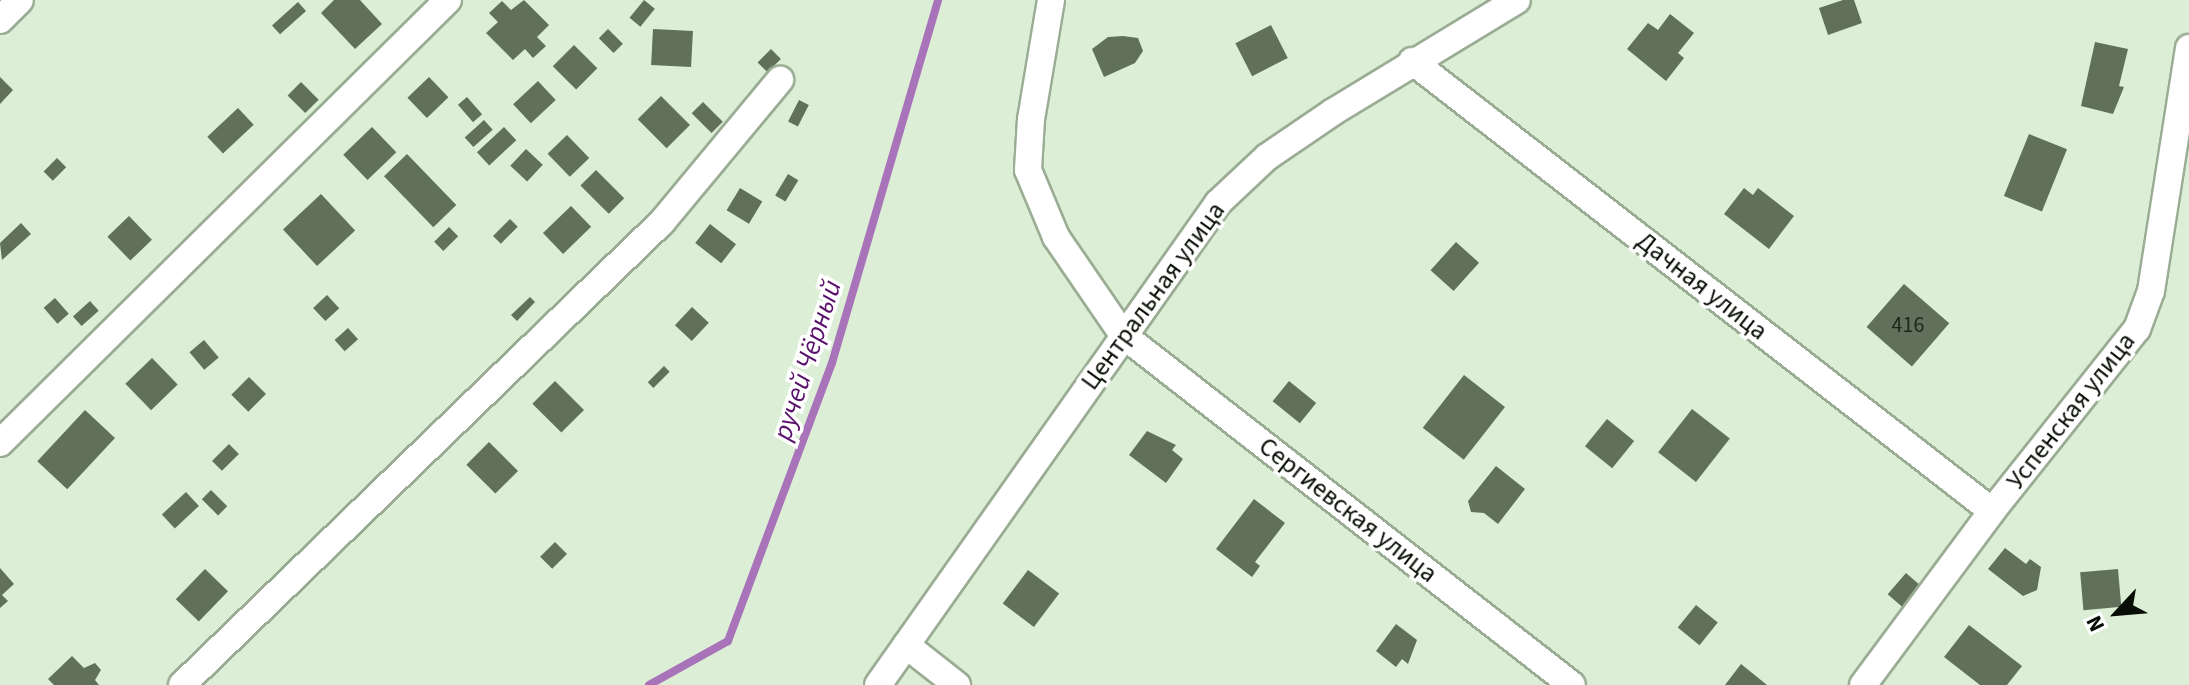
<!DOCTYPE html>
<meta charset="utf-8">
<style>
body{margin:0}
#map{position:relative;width:2189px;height:685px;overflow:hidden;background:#dcefd6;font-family:"Source Sans 3",sans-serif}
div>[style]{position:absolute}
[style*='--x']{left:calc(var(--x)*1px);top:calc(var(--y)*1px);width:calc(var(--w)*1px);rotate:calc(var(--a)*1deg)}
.stream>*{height:8px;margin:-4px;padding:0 4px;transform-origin:4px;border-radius:4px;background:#a973ba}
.building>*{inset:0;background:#60705a;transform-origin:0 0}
.roads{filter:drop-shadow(2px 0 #9aac94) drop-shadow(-2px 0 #9aac94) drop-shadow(0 2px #9aac94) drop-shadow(0 -2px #9aac94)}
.street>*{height:26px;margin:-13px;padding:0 13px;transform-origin:13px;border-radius:13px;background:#fff}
span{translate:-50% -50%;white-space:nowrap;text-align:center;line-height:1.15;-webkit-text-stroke:7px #fff;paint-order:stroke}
.number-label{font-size:22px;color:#1e261b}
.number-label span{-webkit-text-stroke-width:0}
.street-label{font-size:26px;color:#080e06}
.water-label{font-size:28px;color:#59126c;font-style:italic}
.north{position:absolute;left:2077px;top:573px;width:80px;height:80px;-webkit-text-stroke:6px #fff;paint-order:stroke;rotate:244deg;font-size:22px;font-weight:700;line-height:32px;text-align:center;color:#080e06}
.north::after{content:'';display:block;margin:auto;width:28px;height:36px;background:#080e06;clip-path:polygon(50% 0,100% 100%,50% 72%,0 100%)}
</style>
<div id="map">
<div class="stream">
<div style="--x:649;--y:685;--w:90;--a:-29.1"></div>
<div style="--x:728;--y:641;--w:297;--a:-69.5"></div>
<div style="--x:832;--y:363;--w:378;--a:-73.7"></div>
</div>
<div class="building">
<div style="clip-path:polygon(334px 0,360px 0,382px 24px,355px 49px,321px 13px)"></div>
<div style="clip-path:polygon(524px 0,549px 25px,537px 37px,546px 46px,533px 58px,525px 49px,513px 60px,486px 33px,498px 22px,489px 13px,502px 1px,511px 10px)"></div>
<div style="left:644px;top:0;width:14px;height:23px;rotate:39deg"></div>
<div style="clip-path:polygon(1843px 0,1854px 0,1862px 23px,1828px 35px,1819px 8px)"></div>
<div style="left:298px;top:2px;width:12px;height:35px;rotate:48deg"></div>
<div style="clip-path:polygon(1670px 14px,1694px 33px,1678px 53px,1684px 58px,1666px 81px,1627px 49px,1648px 23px,1658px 30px)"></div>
<div style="left:1271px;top:25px;width:37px;height:40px;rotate:63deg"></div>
<div style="left:608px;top:29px;width:21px;height:13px;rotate:45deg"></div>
<div style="left:653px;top:29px;width:40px;height:36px;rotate:3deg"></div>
<div style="clip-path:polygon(1123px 36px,1138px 38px,1143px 51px,1135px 63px,1104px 77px,1092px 49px,1108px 37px)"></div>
<div style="clip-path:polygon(2095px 42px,2128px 49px,2119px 86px,2124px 87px,2113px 114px,2081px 106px)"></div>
<div style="left:574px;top:45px;width:33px;height:30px;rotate:45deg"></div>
<div style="left:771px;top:49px;width:14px;height:19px;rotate:45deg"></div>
<div style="clip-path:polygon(0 77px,13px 90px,0 104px)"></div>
<div style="left:429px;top:77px;width:28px;height:30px;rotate:46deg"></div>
<div style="left:538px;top:81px;width:26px;height:34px;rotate:47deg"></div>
<div style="left:301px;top:82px;width:25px;height:19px;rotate:45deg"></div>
<div style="left:661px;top:96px;width:41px;height:33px;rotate:45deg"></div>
<div style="left:467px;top:97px;width:23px;height:12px;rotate:49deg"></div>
<div style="left:799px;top:100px;width:11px;height:24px;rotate:27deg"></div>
<div style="left:703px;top:102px;width:28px;height:16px;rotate:45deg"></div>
<div style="left:238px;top:108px;width:23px;height:42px;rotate:47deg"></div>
<div style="left:484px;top:120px;width:13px;height:26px;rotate:48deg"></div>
<div style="left:372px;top:127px;width:35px;height:40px;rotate:46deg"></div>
<div style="left:504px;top:127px;width:18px;height:37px;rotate:47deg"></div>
<div style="left:2029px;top:134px;width:41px;height:67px;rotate:22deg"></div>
<div style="left:567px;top:135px;width:32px;height:27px;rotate:46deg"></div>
<div style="left:526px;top:149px;width:23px;height:23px;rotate:43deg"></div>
<div style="left:407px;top:154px;width:71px;height:32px;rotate:46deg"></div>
<div style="left:57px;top:158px;width:13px;height:19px;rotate:45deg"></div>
<div style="left:596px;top:170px;width:40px;height:22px;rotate:45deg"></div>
<div style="left:788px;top:174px;width:12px;height:25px;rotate:31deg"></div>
<div style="left:740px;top:188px;width:26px;height:26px;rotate:31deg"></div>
<div style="clip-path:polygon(1744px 188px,1753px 195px,1758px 188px,1794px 216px,1769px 249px,1724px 214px)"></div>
<div style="left:321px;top:194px;width:50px;height:52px;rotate:47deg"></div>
<div style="left:571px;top:206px;width:29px;height:39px;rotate:46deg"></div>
<div style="left:129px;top:216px;width:33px;height:30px;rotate:46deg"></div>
<div style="left:510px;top:219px;width:11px;height:24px;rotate:45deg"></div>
<div style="clip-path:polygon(21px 223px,31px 234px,2px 260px,0 243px)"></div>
<div style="left:710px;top:224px;width:33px;height:24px;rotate:38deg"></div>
<div style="left:449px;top:227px;width:13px;height:21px;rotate:45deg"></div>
<div style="left:1456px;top:242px;width:31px;height:38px;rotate:42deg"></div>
<div style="left:1904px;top:284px;width:60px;height:57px;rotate:41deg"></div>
<div style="left:327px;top:295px;width:18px;height:19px;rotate:47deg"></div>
<div style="clip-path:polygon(530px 297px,535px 302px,517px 321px,511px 315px)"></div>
<div style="left:55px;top:298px;width:21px;height:15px;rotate:49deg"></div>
<div style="left:90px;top:301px;width:13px;height:23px;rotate:48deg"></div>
<div style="left:692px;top:307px;width:23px;height:25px;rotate:43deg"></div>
<div style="left:348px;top:328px;width:15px;height:18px;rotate:48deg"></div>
<div style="left:204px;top:340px;width:23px;height:19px;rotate:50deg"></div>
<div style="left:152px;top:358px;width:37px;height:37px;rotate:46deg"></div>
<div style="left:664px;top:366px;width:8px;height:23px;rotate:45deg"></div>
<div style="left:1464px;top:375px;width:52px;height:67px;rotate:38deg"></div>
<div style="left:249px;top:377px;width:24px;height:25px;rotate:45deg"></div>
<div style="left:555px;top:381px;width:41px;height:32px;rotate:45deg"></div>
<div style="left:1289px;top:381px;width:35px;height:26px;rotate:39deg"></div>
<div style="left:1692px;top:409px;width:48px;height:55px;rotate:38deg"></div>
<div style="left:85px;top:410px;width:41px;height:70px;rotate:43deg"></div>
<div style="left:1607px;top:419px;width:35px;height:35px;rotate:39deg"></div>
<div style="clip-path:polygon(1147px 431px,1176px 445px,1172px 450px,1183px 459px,1166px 483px,1129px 455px)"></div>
<div style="left:489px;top:442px;width:41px;height:32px;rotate:45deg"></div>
<div style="left:229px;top:444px;width:14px;height:24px;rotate:45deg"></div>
<div style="clip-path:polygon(1496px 466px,1525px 489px,1498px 524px,1484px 513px,1471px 512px,1468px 501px)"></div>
<div style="left:211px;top:490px;width:23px;height:13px;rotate:45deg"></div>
<div style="left:186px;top:492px;width:19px;height:33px;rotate:47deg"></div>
<div style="clip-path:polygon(1254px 499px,1285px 523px,1255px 562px,1260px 566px,1252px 577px,1216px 549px)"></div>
<div style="left:555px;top:542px;width:17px;height:21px;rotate:45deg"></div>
<div style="clip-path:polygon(2005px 548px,2026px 564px,2030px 559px,2041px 567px,2037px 590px,2023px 596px,1988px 569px)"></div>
<div style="clip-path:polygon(0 568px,14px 584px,2px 595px,8px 601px,0 608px)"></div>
<div style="left:205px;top:569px;width:32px;height:42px;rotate:44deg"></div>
<div style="left:2118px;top:569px;width:38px;height:38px;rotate:85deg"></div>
<div style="left:1028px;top:570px;width:39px;height:42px;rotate:37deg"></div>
<div style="left:1906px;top:573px;width:23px;height:28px;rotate:41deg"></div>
<div style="left:1696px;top:605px;width:28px;height:29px;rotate:39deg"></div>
<div style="clip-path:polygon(1396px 624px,1417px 640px,1408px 664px,1402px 659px,1396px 667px,1376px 651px)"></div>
<div style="clip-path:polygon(1969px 625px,2022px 666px,2007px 685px,1980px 685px,1944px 657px)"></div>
<div style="clip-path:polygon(72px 656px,84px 668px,95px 663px,101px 670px,95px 680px,99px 685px,54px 685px,48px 679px)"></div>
<div style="clip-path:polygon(1741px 664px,1767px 685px,1725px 685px)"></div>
</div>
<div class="roads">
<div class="street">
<div style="--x:1051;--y:0;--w:121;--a:99.5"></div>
<div style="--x:1031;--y:119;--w:51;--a:93.4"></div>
<div style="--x:1028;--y:170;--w:73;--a:67.3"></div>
<div style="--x:1056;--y:237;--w:119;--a:55.6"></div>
<div style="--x:1123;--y:335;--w:569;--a:37.94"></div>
<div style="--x:0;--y:20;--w:28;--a:-45"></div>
<div style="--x:1412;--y:61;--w:734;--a:37.81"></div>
<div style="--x:0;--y:443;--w:630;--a:-44.68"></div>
<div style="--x:906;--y:645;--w:65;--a:38.1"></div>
<div style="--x:182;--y:685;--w:667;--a:-43.97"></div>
<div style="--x:662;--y:222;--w:185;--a:-50.3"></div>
<div style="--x:878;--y:685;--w:590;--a:-54.8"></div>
<div style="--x:1218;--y:203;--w:67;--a:-43.2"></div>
<div style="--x:1267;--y:157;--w:80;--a:-34.3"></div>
<div style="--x:1333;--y:112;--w:215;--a:-31.3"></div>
<div style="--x:1863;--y:685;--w:217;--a:-53.4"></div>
<div style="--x:1992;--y:511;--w:233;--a:-51.5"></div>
<div style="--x:2137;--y:329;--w:40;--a:-69.8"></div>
<div style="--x:2151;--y:291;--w:246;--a:-81.1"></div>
</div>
</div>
<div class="number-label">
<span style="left:1908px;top:326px">416</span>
</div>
<div class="street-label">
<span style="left:1702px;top:286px;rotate:38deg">Дачная улица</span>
<span style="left:1153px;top:296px;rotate:-54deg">Центральная улица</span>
<span style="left:2071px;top:411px;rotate:-52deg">Успенская улица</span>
<span style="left:1348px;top:510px;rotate:38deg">Сергиевская улица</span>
</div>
<div class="water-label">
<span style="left:807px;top:360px;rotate:-72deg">ручей Чёрный</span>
</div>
<div class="north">N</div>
</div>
